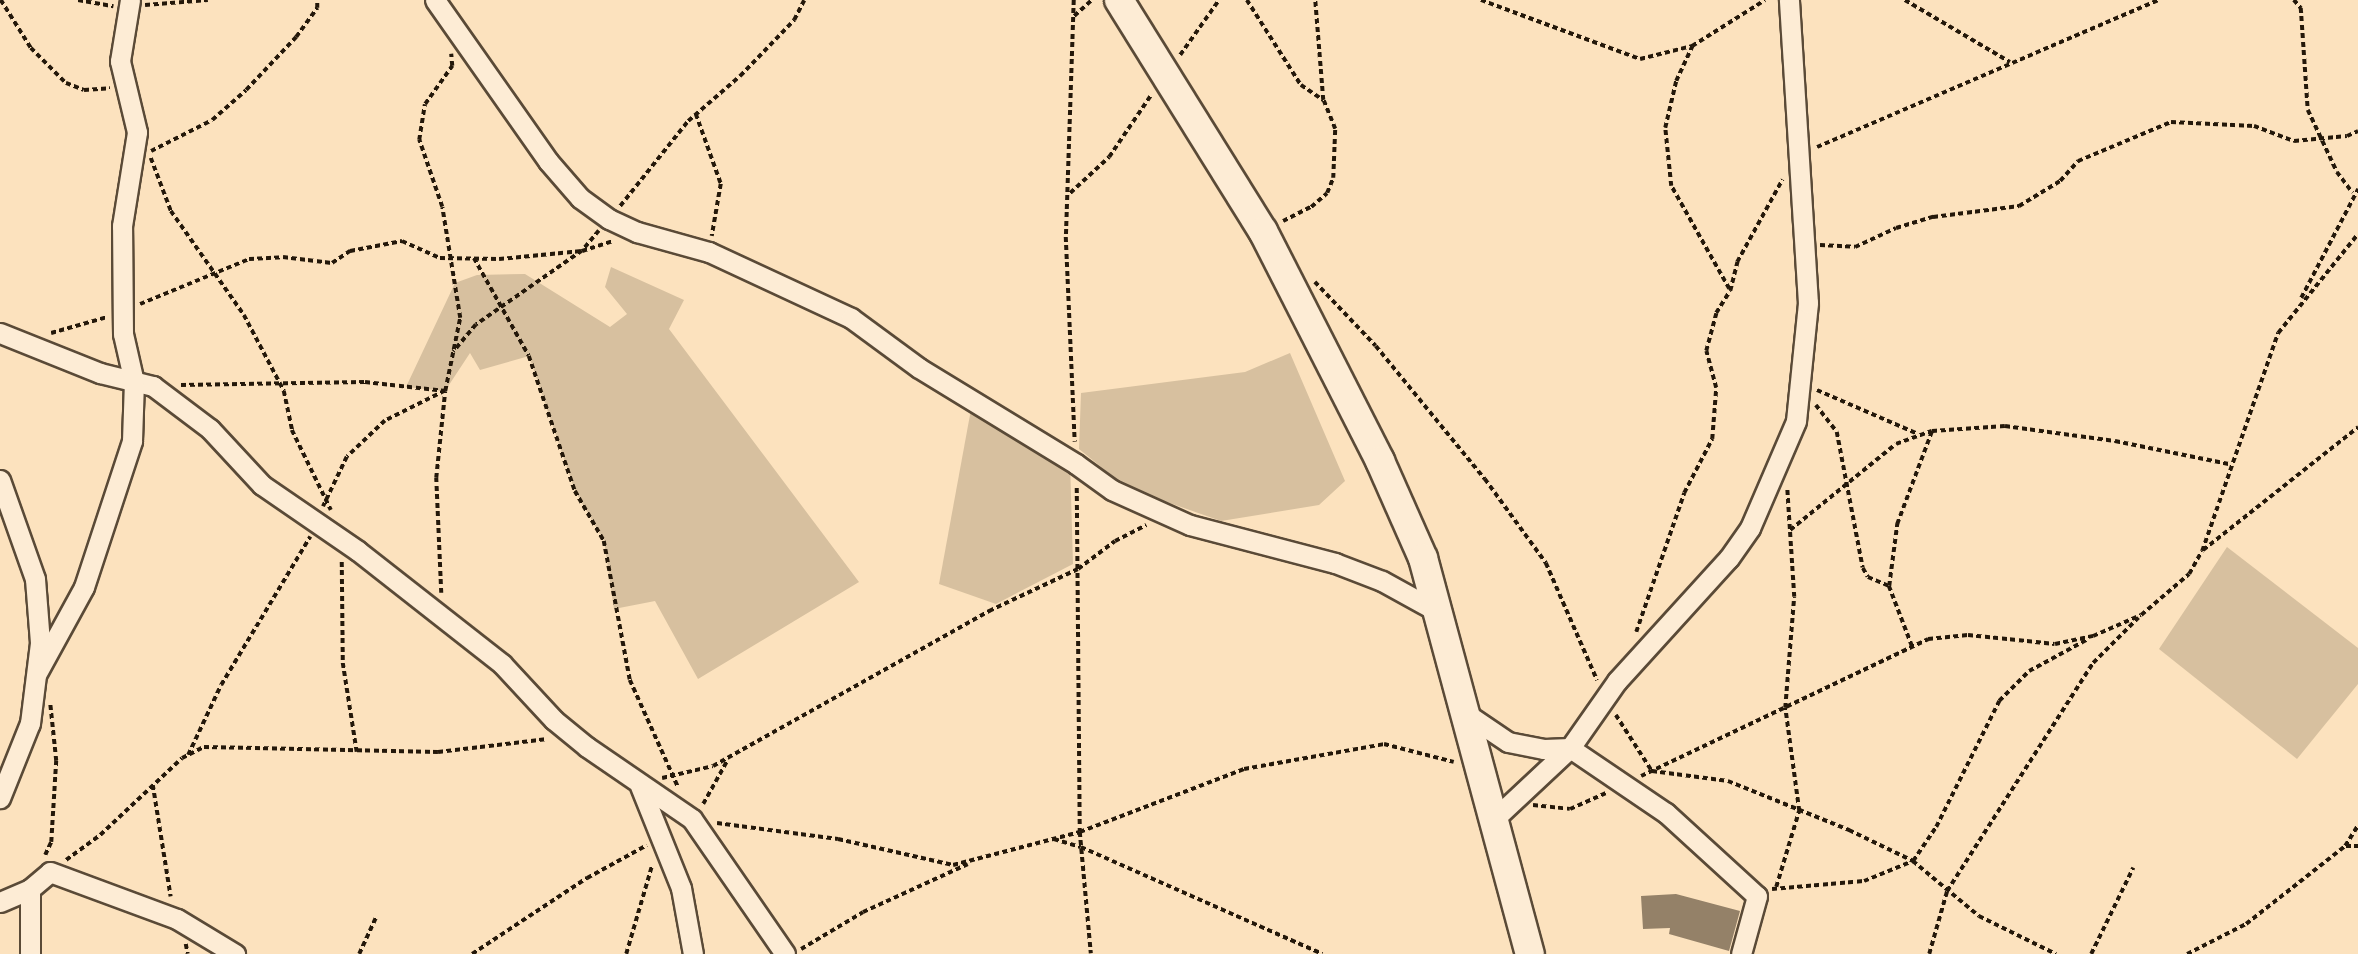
<!DOCTYPE html>
<style>
body{margin:0}
#map{position:relative;width:2358px;height:954px;overflow:hidden;background:#fce2be;font-family:"Old Standard TT",serif}
div>[style]{position:absolute}
[style*='--x']{left:calc(var(--x)*1px);top:calc(var(--y)*1px);width:calc(var(--w)*1px);rotate:calc(var(--a)*1deg)}
.green>*{inset:0;background:#d7c09f}
.building>*{inset:0;background:#948168}
.path>*{height:3.5px;margin-top:-1.75px;transform-origin:0;background:repeating-linear-gradient(90deg,#24180a 0 5px,transparent 0 8.5px)}
.roads{filter:drop-shadow(2px 0 #5a4a37) drop-shadow(-2px 0 #5a4a37) drop-shadow(0 2px #5a4a37) drop-shadow(0 -2px #5a4a37)}
.street>*{height:19px;margin:-9.5px;padding:0 9.5px;transform-origin:9.5px;border-radius:9.5px;background:#fdecd5}
.secondary>*{height:28px;margin:-14px;padding:0 14px;transform-origin:14px;border-radius:14px;background:#fdecd5}
span{translate:-50% -50%;white-space:nowrap;text-align:center;line-height:1.15;-webkit-text-stroke:5px #fdecd5;paint-order:stroke}
</style>
<div id="map">
<div class="green">
<div style="clip-path:polygon(611px 267px,684px 300px,669px 329px,859px 582px,698px 679px,655px 601px,614px 609px,604px 541px,575px 491px,529px 356px,480px 370px,470px 353px,445px 391px,406px 387px,455px 283px,477px 275px,525px 274px,610px 327px,627px 314px,605px 287px)"></div>
<div style="clip-path:polygon(1290px 353px,1345px 481px,1319px 505px,1221px 521px,1127px 488px,1079px 449px,1081px 393px,1245px 372px)"></div>
<div style="clip-path:polygon(974px 393px,1070px 461px,1073px 564px,996px 604px,939px 584px)"></div>
<div style="clip-path:polygon(2227px 547px,2358px 648px,2358px 684px,2297px 759px,2159px 649px)"></div>
</div>
<div class="building">
<div style="clip-path:polygon(1676px 894px,1740px 911px,1729px 951px,1669px 934px,1670px 928px,1643px 929px,1641px 896px)"></div>
</div>
<div class="path">
<div style="--x:1;--y:0;--w:57;--a:58"></div>
<div style="--x:31;--y:48;--w:49;--a:45"></div>
<div style="--x:66;--y:83;--w:19;--a:21"></div>
<div style="--x:84;--y:90;--w:26;--a:-4"></div>
<div style="--x:78;--y:0;--w:36;--a:10"></div>
<div style="--x:1074;--y:0;--w:237;--a:91.9"></div>
<div style="--x:1066;--y:237;--w:205;--a:87.5"></div>
<div style="--x:1247;--y:0;--w:101;--a:57.6"></div>
<div style="--x:1301;--y:85;--w:27;--a:34"></div>
<div style="--x:1481;--y:0;--w:170;--a:20.4"></div>
<div style="--x:1640;--y:59;--w:54;--a:-14"></div>
<div style="--x:1905;--y:0;--w:122;--a:30.6"></div>
<div style="--x:2294;--y:0;--w:11;--a:49"></div>
<div style="--x:2301;--y:8;--w:102;--a:86.1"></div>
<div style="--x:2308;--y:110;--w:68;--a:64.9"></div>
<div style="--x:2337;--y:172;--w:26;--a:53"></div>
<div style="--x:145;--y:5;--w:63;--a:-4.5"></div>
<div style="--x:1074;--y:16;--w:24;--a:-42"></div>
<div style="--x:1180;--y:55;--w:67;--a:-54.7"></div>
<div style="--x:696;--y:114;--w:74;--a:70.3"></div>
<div style="--x:721;--y:184;--w:53;--a:99.8"></div>
<div style="--x:1817;--y:147;--w:372;--a:-23.3"></div>
<div style="--x:151;--y:151;--w:68;--a:-26.9"></div>
<div style="--x:212;--y:120;--w:45;--a:-41.4"></div>
<div style="--x:246;--y:90;--w:73;--a:-46.7"></div>
<div style="--x:296;--y:37;--w:36;--a:-54"></div>
<div style="--x:317;--y:8;--w:8;--a:-90"></div>
<div style="--x:151;--y:158;--w:57;--a:69.3"></div>
<div style="--x:171;--y:211;--w:127;--a:54.9"></div>
<div style="--x:244;--y:315;--w:86;--a:62.2"></div>
<div style="--x:284;--y:391;--w:40;--a:78"></div>
<div style="--x:292;--y:430;--w:89;--a:64"></div>
<div style="--x:1070;--y:193;--w:53;--a:-42.7"></div>
<div style="--x:1109;--y:157;--w:75;--a:-55.9"></div>
<div style="--x:620;--y:206;--w:109;--a:-51.3"></div>
<div style="--x:688;--y:121;--w:69;--a:-40.9"></div>
<div style="--x:740;--y:76;--w:78;--a:-46"></div>
<div style="--x:794;--y:20;--w:22;--a:-63"></div>
<div style="--x:1283;--y:221;--w:31;--a:-27"></div>
<div style="--x:1311;--y:207;--w:21;--a:-41"></div>
<div style="--x:1327;--y:193;--w:16;--a:-68"></div>
<div style="--x:1333;--y:178;--w:49;--a:-87.7"></div>
<div style="--x:1335;--y:129;--w:31;--a:-112"></div>
<div style="--x:1323;--y:100;--w:100;--a:-94.6"></div>
<div style="--x:599;--y:231;--w:26;--a:130"></div>
<div style="--x:582;--y:251;--w:33;--a:-18"></div>
<div style="--x:1820;--y:245;--w:35;--a:3"></div>
<div style="--x:1855;--y:247;--w:45;--a:-24.9"></div>
<div style="--x:1896;--y:228;--w:39;--a:-17"></div>
<div style="--x:1933;--y:217;--w:87;--a:-7.3"></div>
<div style="--x:2019;--y:206;--w:48;--a:-31.4"></div>
<div style="--x:2060;--y:181;--w:27;--a:-48"></div>
<div style="--x:2078;--y:161;--w:101;--a:-22.8"></div>
<div style="--x:2171;--y:122;--w:83;--a:2.8"></div>
<div style="--x:2254;--y:126;--w:43;--a:20.6"></div>
<div style="--x:2294;--y:141;--w:53;--a:-5.4"></div>
<div style="--x:2347;--y:136;--w:12;--a:-24"></div>
<div style="--x:474;--y:258;--w:112;--a:60.7"></div>
<div style="--x:529;--y:356;--w:143;--a:71.2"></div>
<div style="--x:575;--y:491;--w:58;--a:59.9"></div>
<div style="--x:604;--y:541;--w:141;--a:79.4"></div>
<div style="--x:630;--y:680;--w:117;--a:65.8"></div>
<div style="--x:1315;--y:282;--w:88;--a:46.4"></div>
<div style="--x:1376;--y:346;--w:172;--a:50.7"></div>
<div style="--x:1485;--y:479;--w:104;--a:54"></div>
<div style="--x:1546;--y:563;--w:128;--a:66.4"></div>
<div style="--x:1729;--y:289;--w:118;--a:-119.4"></div>
<div style="--x:1671;--y:186;--w:58;--a:-95.9"></div>
<div style="--x:1665;--y:128;--w:48;--a:-76.8"></div>
<div style="--x:1676;--y:81;--w:38;--a:-65"></div>
<div style="--x:1692;--y:46;--w:86;--a:-32.2"></div>
<div style="--x:2301;--y:298;--w:123;--a:-62.4"></div>
<div style="--x:140;--y:304;--w:118;--a:-22.4"></div>
<div style="--x:249;--y:259;--w:34;--a:-3"></div>
<div style="--x:283;--y:257;--w:49;--a:7"></div>
<div style="--x:332;--y:263;--w:22;--a:-34"></div>
<div style="--x:350;--y:251;--w:53;--a:-10.9"></div>
<div style="--x:402;--y:241;--w:42;--a:24.1"></div>
<div style="--x:440;--y:258;--w:59;--a:1"></div>
<div style="--x:499;--y:259;--w:83;--a:-5.5"></div>
<div style="--x:582;--y:251;--w:129;--a:145.1"></div>
<div style="--x:476;--y:325;--w:35;--a:130"></div>
<div style="--x:51;--y:333;--w:58;--a:-15.9"></div>
<div style="--x:181;--y:385;--w:184;--a:-0.9"></div>
<div style="--x:365;--y:382;--w:81;--a:6.4"></div>
<div style="--x:445;--y:391;--w:67;--a:153.4"></div>
<div style="--x:385;--y:421;--w:52;--a:136.5"></div>
<div style="--x:347;--y:457;--w:55;--a:115.6"></div>
<div style="--x:1817;--y:390;--w:110;--a:23.5"></div>
<div style="--x:1816;--y:405;--w:34;--a:52"></div>
<div style="--x:1837;--y:432;--w:138;--a:79.2"></div>
<div style="--x:1863;--y:568;--w:10;--a:61"></div>
<div style="--x:1868;--y:577;--w:23;--a:23"></div>
<div style="--x:1889;--y:586;--w:64;--a:69"></div>
<div style="--x:1077;--y:488;--w:344;--a:89.5"></div>
<div style="--x:1080;--y:832;--w:122;--a:84.8"></div>
<div style="--x:1790;--y:530;--w:136;--a:-39.1"></div>
<div style="--x:1896;--y:444;--w:38;--a:-20"></div>
<div style="--x:1932;--y:431;--w:73;--a:-3.9"></div>
<div style="--x:2005;--y:426;--w:111;--a:7.8"></div>
<div style="--x:2115;--y:441;--w:116;--a:11.4"></div>
<div style="--x:2203;--y:550;--w:198;--a:-38.4"></div>
<div style="--x:342;--y:562;--w:101;--a:89.4"></div>
<div style="--x:343;--y:663;--w:90;--a:81.1"></div>
<div style="--x:1889;--y:586;--w:63;--a:-82.6"></div>
<div style="--x:1897;--y:524;--w:99;--a:-69.4"></div>
<div style="--x:441;--y:593;--w:115;--a:-92.5"></div>
<div style="--x:436;--y:478;--w:87;--a:-84.1"></div>
<div style="--x:445;--y:391;--w:75;--a:-78.4"></div>
<div style="--x:460;--y:318;--w:112;--a:-99.2"></div>
<div style="--x:442;--y:207;--w:71;--a:-108.9"></div>
<div style="--x:419;--y:140;--w:36;--a:-81"></div>
<div style="--x:425;--y:104;--w:47;--a:-54.6"></div>
<div style="--x:452;--y:66;--w:12;--a:-95"></div>
<div style="--x:1636;--y:632;--w:147;--a:-70.9"></div>
<div style="--x:1684;--y:493;--w:61;--a:-62.6"></div>
<div style="--x:1712;--y:439;--w:51;--a:-85.5"></div>
<div style="--x:1716;--y:388;--w:38;--a:-105"></div>
<div style="--x:1706;--y:351;--w:39;--a:-75"></div>
<div style="--x:1716;--y:313;--w:26;--a:-58"></div>
<div style="--x:1730;--y:291;--w:30;--a:-76"></div>
<div style="--x:1737;--y:262;--w:94;--a:-61.2"></div>
<div style="--x:1616;--y:715;--w:67;--a:57.3"></div>
<div style="--x:1652;--y:771;--w:77;--a:7.5"></div>
<div style="--x:1728;--y:781;--w:131;--a:22"></div>
<div style="--x:1849;--y:830;--w:71;--a:25.8"></div>
<div style="--x:1913;--y:861;--w:86;--a:39.8"></div>
<div style="--x:1979;--y:916;--w:86;--a:26.3"></div>
<div style="--x:188;--y:755;--w:77;--a:-64.8"></div>
<div style="--x:221;--y:685;--w:173;--a:-59"></div>
<div style="--x:1641;--y:776;--w:318;--a:-25.5"></div>
<div style="--x:1928;--y:639;--w:40;--a:-5.7"></div>
<div style="--x:1968;--y:635;--w:87;--a:5.9"></div>
<div style="--x:2055;--y:644;--w:39;--a:-12"></div>
<div style="--x:2093;--y:636;--w:52;--a:-23.6"></div>
<div style="--x:2141;--y:615;--w:63;--a:-40.5"></div>
<div style="--x:2189;--y:574;--w:26;--a:-61"></div>
<div style="--x:2202;--y:551;--w:231;--a:-70.8"></div>
<div style="--x:2278;--y:333;--w:127;--a:-51.1"></div>
<div style="--x:662;--y:778;--w:52;--a:-13.2"></div>
<div style="--x:713;--y:766;--w:317;--a:-29.3"></div>
<div style="--x:989;--y:611;--w:98;--a:-25.3"></div>
<div style="--x:1078;--y:569;--w:46;--a:-37.1"></div>
<div style="--x:1115;--y:541;--w:35;--a:-27"></div>
<div style="--x:153;--y:785;--w:113;--a:80.9"></div>
<div style="--x:703;--y:804;--w:51;--a:-60.9"></div>
<div style="--x:1533;--y:805;--w:37;--a:6"></div>
<div style="--x:1570;--y:809;--w:39;--a:-24"></div>
<div style="--x:717;--y:823;--w:122;--a:7.5"></div>
<div style="--x:838;--y:839;--w:118;--a:12.7"></div>
<div style="--x:953;--y:865;--w:131;--a:-14.6"></div>
<div style="--x:1080;--y:832;--w:176;--a:-21"></div>
<div style="--x:1244;--y:769;--w:142;--a:-10.1"></div>
<div style="--x:1384;--y:744;--w:72;--a:14.4"></div>
<div style="--x:1054;--y:839;--w:28;--a:17"></div>
<div style="--x:1081;--y:847;--w:264;--a:23.9"></div>
<div style="--x:2346;--y:846;--w:12;--a:0"></div>
<div style="--x:45;--y:855;--w:14;--a:-65"></div>
<div style="--x:51;--y:842;--w:81;--a:-86.5"></div>
<div style="--x:56;--y:761;--w:57;--a:-96"></div>
<div style="--x:66;--y:860;--w:42;--a:-36.3"></div>
<div style="--x:100;--y:835;--w:112;--a:-43.2"></div>
<div style="--x:182;--y:758;--w:25;--a:-27"></div>
<div style="--x:204;--y:747;--w:234;--a:1.2"></div>
<div style="--x:438;--y:752;--w:110;--a:-6.8"></div>
<div style="--x:1776;--y:887;--w:79;--a:-73.2"></div>
<div style="--x:1799;--y:811;--w:104;--a:-97.7"></div>
<div style="--x:1785;--y:708;--w:111;--a:-85.4"></div>
<div style="--x:1794;--y:597;--w:108;--a:-93.7"></div>
<div style="--x:1772;--y:889;--w:92;--a:-5"></div>
<div style="--x:1864;--y:881;--w:53;--a:-22.2"></div>
<div style="--x:1913;--y:861;--w:41;--a:-55.9"></div>
<div style="--x:1936;--y:827;--w:141;--a:-63.4"></div>
<div style="--x:1999;--y:701;--w:42;--a:-45"></div>
<div style="--x:2029;--y:671;--w:67;--a:-28.5"></div>
<div style="--x:186;--y:944;--w:10;--a:79"></div>
<div style="--x:801;--y:949;--w:72;--a:-30.8"></div>
<div style="--x:863;--y:912;--w:115;--a:-24.6"></div>
<div style="--x:359;--y:954;--w:41;--a:-65.3"></div>
<div style="--x:472;--y:954;--w:138;--a:-33.5"></div>
<div style="--x:587;--y:878;--w:68;--a:-28.8"></div>
<div style="--x:626;--y:954;--w:93;--a:-73.7"></div>
<div style="--x:1929;--y:954;--w:66;--a:-74.1"></div>
<div style="--x:1947;--y:891;--w:271;--a:-57.4"></div>
<div style="--x:2093;--y:663;--w:64;--a:-45"></div>
<div style="--x:2091;--y:954;--w:96;--a:-64"></div>
<div style="--x:2187;--y:954;--w:66;--a:-27"></div>
<div style="--x:2246;--y:924;--w:126;--a:-38.2"></div>
<div style="--x:2345;--y:846;--w:25;--a:-58"></div>
</div>
<div class="roads">
<div class="street">
<div style="--x:435;--y:0;--w:197;--a:54.9"></div>
<div style="--x:548;--y:161;--w:49;--a:49.1"></div>
<div style="--x:580;--y:198;--w:36;--a:36"></div>
<div style="--x:609;--y:219;--w:31;--a:25"></div>
<div style="--x:637;--y:232;--w:75;--a:15.5"></div>
<div style="--x:709;--y:252;--w:157;--a:24.9"></div>
<div style="--x:851;--y:318;--w:84;--a:36.3"></div>
<div style="--x:919;--y:368;--w:184;--a:31.4"></div>
<div style="--x:1076;--y:464;--w:44;--a:35.8"></div>
<div style="--x:1112;--y:490;--w:85;--a:24.2"></div>
<div style="--x:1190;--y:525;--w:150;--a:14.7"></div>
<div style="--x:1335;--y:563;--w:50;--a:21"></div>
<div style="--x:1382;--y:581;--w:68;--a:28.8"></div>
<div style="--x:0;--y:333;--w:108;--a:21.8"></div>
<div style="--x:100;--y:373;--w:55;--a:13.8"></div>
<div style="--x:153;--y:386;--w:71;--a:37"></div>
<div style="--x:210;--y:429;--w:76;--a:47.1"></div>
<div style="--x:262;--y:485;--w:116;--a:34.5"></div>
<div style="--x:358;--y:551;--w:183;--a:38.1"></div>
<div style="--x:502;--y:664;--w:76;--a:47.1"></div>
<div style="--x:554;--y:720;--w:43;--a:39.3"></div>
<div style="--x:587;--y:747;--w:127;--a:34.4"></div>
<div style="--x:692;--y:819;--w:164;--a:55.4"></div>
<div style="--x:0;--y:480;--w:105;--a:70.5"></div>
<div style="--x:35;--y:579;--w:64;--a:85.5"></div>
<div style="--x:40;--y:643;--w:81;--a:97.1"></div>
<div style="--x:30;--y:723;--w:81;--a:111.8"></div>
<div style="--x:37;--y:673;--w:98;--a:-61.3"></div>
<div style="--x:84;--y:587;--w:154;--a:-71.8"></div>
<div style="--x:132;--y:441;--w:59;--a:-88.1"></div>
<div style="--x:134;--y:382;--w:49;--a:-102.9"></div>
<div style="--x:123;--y:334;--w:108;--a:-90.5"></div>
<div style="--x:122;--y:226;--w:95;--a:-80.9"></div>
<div style="--x:137;--y:132;--w:73;--a:-103.5"></div>
<div style="--x:120;--y:61;--w:62;--a:-80.7"></div>
<div style="--x:1468;--y:715;--w:48;--a:34"></div>
<div style="--x:1508;--y:742;--w:37;--a:11"></div>
<div style="--x:1544;--y:749;--w:26;--a:-2"></div>
<div style="--x:1570;--y:748;--w:116;--a:34.1"></div>
<div style="--x:1666;--y:813;--w:123;--a:42.4"></div>
<div style="--x:1757;--y:896;--w:60;--a:105.4"></div>
<div style="--x:640;--y:786;--w:110;--a:68.1"></div>
<div style="--x:681;--y:888;--w:67;--a:79.7"></div>
<div style="--x:1493;--y:820;--w:105;--a:-43.1"></div>
<div style="--x:1570;--y:748;--w:82;--a:-55"></div>
<div style="--x:1617;--y:681;--w:166;--a:-47.7"></div>
<div style="--x:1729;--y:558;--w:37;--a:-55"></div>
<div style="--x:1750;--y:528;--w:116;--a:-66.7"></div>
<div style="--x:1796;--y:421;--w:119;--a:-84.2"></div>
<div style="--x:1808;--y:303;--w:304;--a:-93.6"></div>
<div style="--x:30;--y:889;--w:65;--a:90"></div>
<div style="--x:0;--y:902;--w:33;--a:-23"></div>
<div style="--x:30;--y:889;--w:26;--a:-40"></div>
<div style="--x:50;--y:872;--w:135;--a:20.3"></div>
<div style="--x:177;--y:919;--w:68;--a:31.1"></div>
</div>
<div class="secondary">
<div style="--x:1119;--y:0;--w:272;--a:58.1"></div>
<div style="--x:1263;--y:231;--w:258;--a:63"></div>
<div style="--x:1380;--y:461;--w:106;--a:66.1"></div>
<div style="--x:1423;--y:558;--w:410;--a:74.9"></div>
</div>
</div>
</div>
